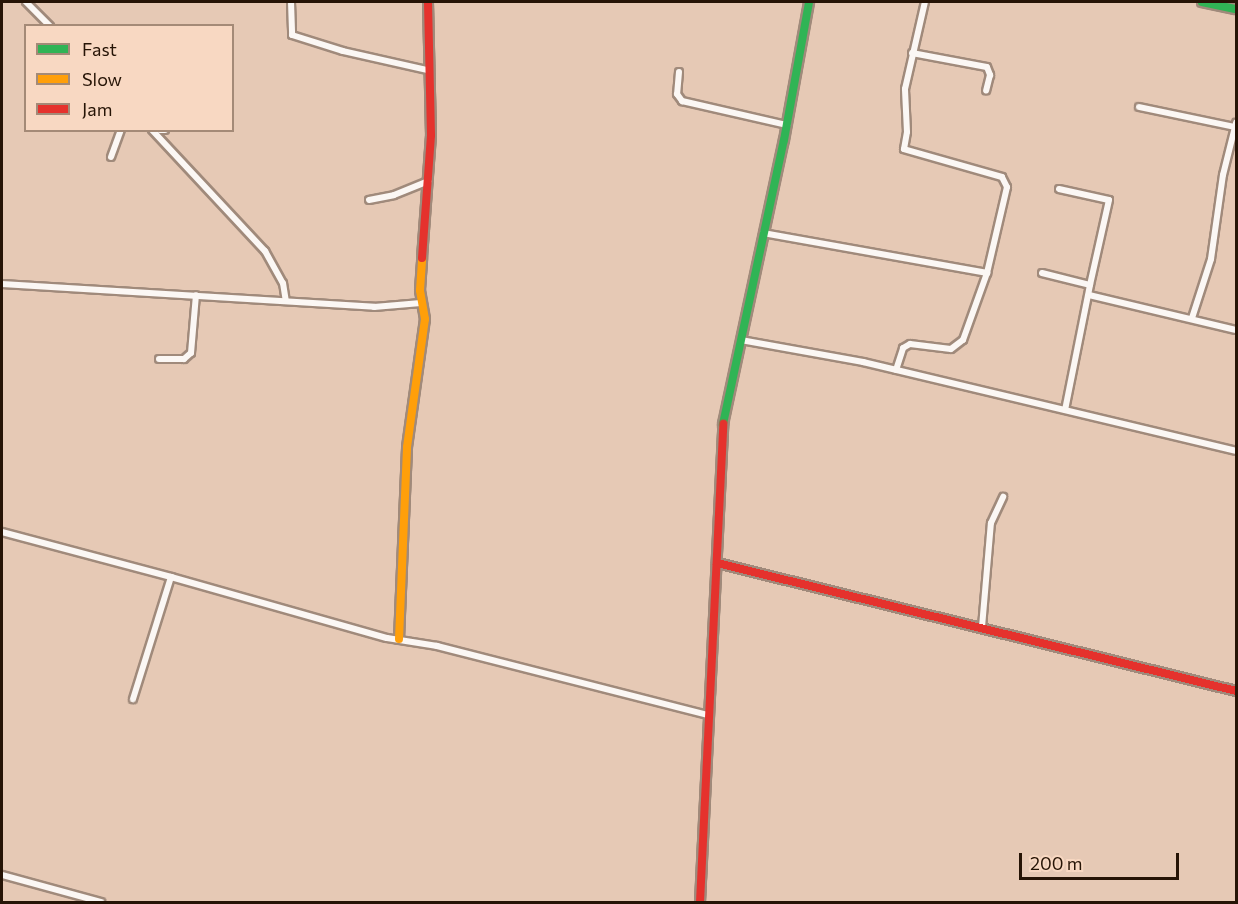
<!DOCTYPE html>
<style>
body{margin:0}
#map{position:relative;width:1238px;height:904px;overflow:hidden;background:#e6c9b5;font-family:Commissioner,sans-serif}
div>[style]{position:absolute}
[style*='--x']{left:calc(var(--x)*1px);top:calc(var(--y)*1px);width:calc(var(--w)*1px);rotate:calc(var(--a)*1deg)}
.roads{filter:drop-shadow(2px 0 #a08a7b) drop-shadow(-2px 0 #a08a7b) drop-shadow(0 2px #a08a7b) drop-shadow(0 -2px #a08a7b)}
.street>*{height:6px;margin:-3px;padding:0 3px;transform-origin:3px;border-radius:3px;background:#fbf7f4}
.fast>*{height:8px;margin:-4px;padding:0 4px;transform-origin:4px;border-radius:4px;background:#30b455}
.slow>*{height:8px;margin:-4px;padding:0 4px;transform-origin:4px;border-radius:4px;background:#ff9f0a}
.jam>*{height:8px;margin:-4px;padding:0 4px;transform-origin:4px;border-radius:4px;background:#e5322d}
span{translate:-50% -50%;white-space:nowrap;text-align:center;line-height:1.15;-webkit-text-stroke:4.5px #f8d8c2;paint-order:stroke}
.frame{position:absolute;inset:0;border:3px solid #261406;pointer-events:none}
.legend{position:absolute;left:24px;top:24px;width:210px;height:108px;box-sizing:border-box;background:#f8d8c2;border:2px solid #a48a77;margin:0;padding:8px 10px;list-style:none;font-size:18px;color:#261406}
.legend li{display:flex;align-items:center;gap:12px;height:30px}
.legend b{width:30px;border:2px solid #a48a77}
.scale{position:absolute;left:1019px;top:853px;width:160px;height:27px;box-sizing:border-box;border:3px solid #261406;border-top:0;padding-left:8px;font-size:18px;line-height:21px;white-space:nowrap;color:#261406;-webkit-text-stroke:4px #f8d8c2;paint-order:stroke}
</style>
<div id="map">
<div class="roads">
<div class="street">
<div style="--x:26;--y:2;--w:34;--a:45"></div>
<div style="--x:291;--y:2;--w:33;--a:88"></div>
<div style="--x:292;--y:35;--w:53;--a:17.4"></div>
<div style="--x:343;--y:51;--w:86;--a:12.7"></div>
<div style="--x:912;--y:53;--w:76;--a:10.6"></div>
<div style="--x:987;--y:67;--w:9;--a:69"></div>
<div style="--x:990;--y:75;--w:16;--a:104"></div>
<div style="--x:679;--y:72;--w:22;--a:95"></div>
<div style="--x:677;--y:94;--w:9;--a:54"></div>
<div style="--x:682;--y:101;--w:108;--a:12.9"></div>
<div style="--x:1139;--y:107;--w:98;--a:11.8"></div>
<div style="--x:152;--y:130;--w:166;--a:47"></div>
<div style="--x:265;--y:251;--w:37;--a:61"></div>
<div style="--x:283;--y:283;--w:18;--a:81"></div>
<div style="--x:160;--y:130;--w:5;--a:0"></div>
<div style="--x:111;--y:157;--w:29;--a:-70"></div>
<div style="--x:1059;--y:189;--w:51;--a:12.4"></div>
<div style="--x:1109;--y:200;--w:87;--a:102.6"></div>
<div style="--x:369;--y:200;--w:25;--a:-11"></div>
<div style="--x:394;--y:195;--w:37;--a:-22"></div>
<div style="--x:763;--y:233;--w:228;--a:10.1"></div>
<div style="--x:1042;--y:273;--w:49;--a:14"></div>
<div style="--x:1090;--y:285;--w:127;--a:101.3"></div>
<div style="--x:2;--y:284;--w:373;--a:3.5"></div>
<div style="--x:374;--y:307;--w:47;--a:-4.9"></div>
<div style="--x:1089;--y:295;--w:151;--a:13.4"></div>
<div style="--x:1192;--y:318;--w:62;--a:-72.1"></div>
<div style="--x:1211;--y:259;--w:85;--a:-81.9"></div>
<div style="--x:1223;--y:175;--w:54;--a:-76"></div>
<div style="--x:741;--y:340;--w:124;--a:10.2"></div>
<div style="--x:863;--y:362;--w:383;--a:13.4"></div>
<div style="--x:159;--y:359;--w:25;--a:0"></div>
<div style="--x:184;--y:359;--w:9;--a:-41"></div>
<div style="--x:191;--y:353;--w:58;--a:-85.1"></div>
<div style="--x:896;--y:370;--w:23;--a:-72"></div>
<div style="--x:903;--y:348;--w:8;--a:-30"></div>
<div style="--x:910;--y:344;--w:41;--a:7"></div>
<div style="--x:951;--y:349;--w:15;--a:-37"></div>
<div style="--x:963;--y:340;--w:71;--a:-70.3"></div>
<div style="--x:987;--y:273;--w:88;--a:-76.9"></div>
<div style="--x:1007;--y:187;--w:11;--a:-117"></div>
<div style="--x:1002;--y:177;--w:102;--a:-164.1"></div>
<div style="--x:904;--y:149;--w:17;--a:-80"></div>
<div style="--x:907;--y:132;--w:43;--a:-92.7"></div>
<div style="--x:905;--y:89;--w:89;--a:-77.1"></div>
<div style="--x:2;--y:532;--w:175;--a:14.9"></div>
<div style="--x:171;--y:577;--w:128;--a:107.3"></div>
<div style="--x:171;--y:577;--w:224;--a:15.8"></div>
<div style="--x:387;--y:638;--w:51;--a:9.1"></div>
<div style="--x:437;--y:646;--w:279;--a:14.3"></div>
<div style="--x:982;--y:627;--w:104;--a:-85.1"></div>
<div style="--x:991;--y:523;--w:29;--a:-65"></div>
<div style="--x:2;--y:875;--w:103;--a:15.3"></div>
</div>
<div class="fast">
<div style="--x:1202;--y:2;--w:35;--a:12"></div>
<div style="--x:723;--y:424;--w:290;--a:-77.9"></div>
<div style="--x:784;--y:140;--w:140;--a:-79.7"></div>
</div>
<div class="slow">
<div style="--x:399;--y:639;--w:192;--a:-87.6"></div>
<div style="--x:407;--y:447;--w:129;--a:-82"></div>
<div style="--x:425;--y:319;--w:29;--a:-100"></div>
<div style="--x:420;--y:290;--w:32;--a:-86"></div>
</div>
<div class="jam">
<div style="--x:422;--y:258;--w:123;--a:-85.8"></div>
<div style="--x:431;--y:135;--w:133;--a:-91.3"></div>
<div style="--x:717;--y:563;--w:535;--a:13.85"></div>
<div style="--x:700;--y:902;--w:479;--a:-87.2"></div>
</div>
</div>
<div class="frame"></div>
<ul class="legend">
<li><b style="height:8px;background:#30b455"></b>Fast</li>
<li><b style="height:8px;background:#ff9f0a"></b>Slow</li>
<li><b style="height:8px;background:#e5322d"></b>Jam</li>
</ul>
<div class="scale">200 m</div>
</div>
